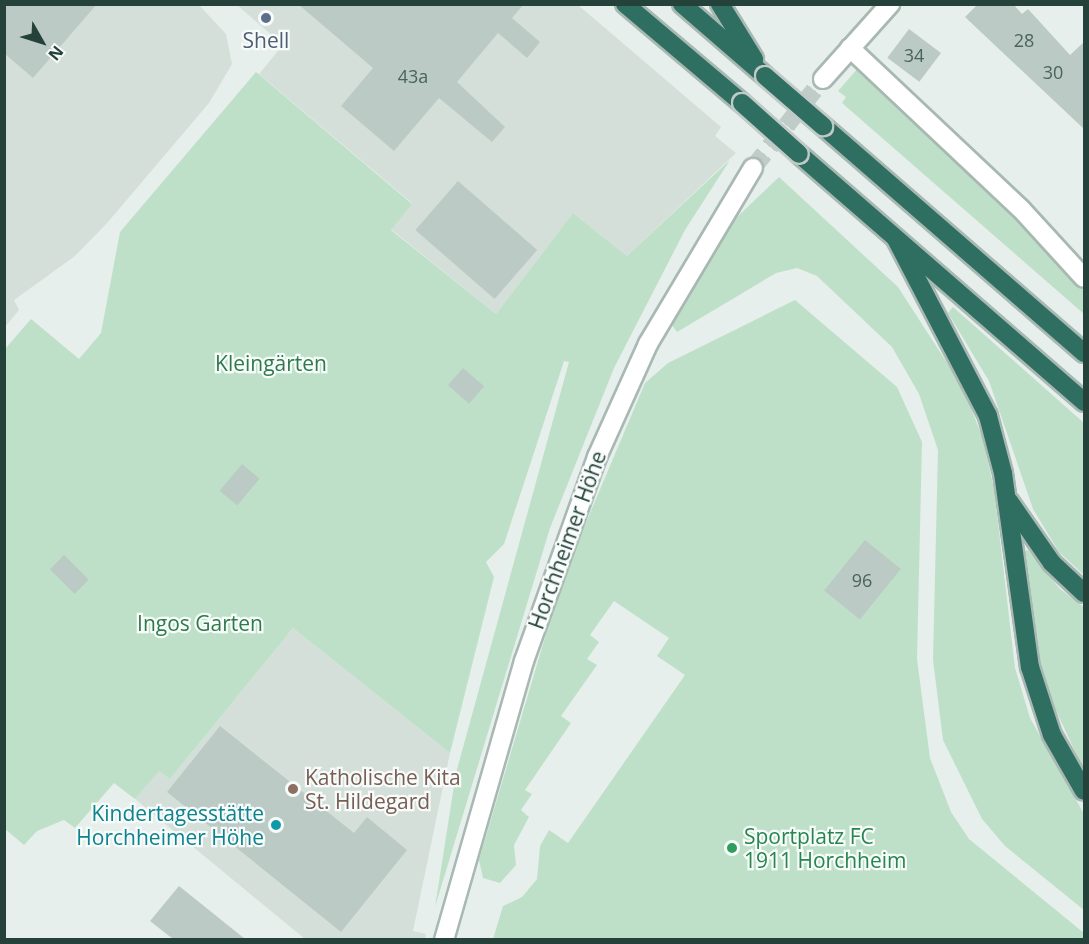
<!DOCTYPE html>
<meta charset="utf-8">
<style>
body{margin:0}
#map{position:relative;width:1089px;height:944px;overflow:hidden;background:#e6efeb;font-family:"Open Sans",sans-serif}
div>[style]{position:absolute}
[style*='--x']{left:calc(var(--x)*1px);top:calc(var(--y)*1px);width:calc(var(--w)*1px);rotate:calc(var(--a)*1deg)}
.built>*{inset:0;background:#d4dfda}
.green>*{inset:0;background:#bfe0c8}
.building>*{inset:0;background:#bbcac4;transform-origin:0 0}
.street-tunnel>*{height:18px;margin-top:-9px;transform-origin:0;background:repeating-linear-gradient(90deg,#bfccc8 0 18px,transparent 0 27px)}
.roads{filter:drop-shadow(2px 0 #a8b8b2) drop-shadow(-2px 0 #a8b8b2) drop-shadow(0 2px #a8b8b2) drop-shadow(0 -2px #a8b8b2)}
.street>*{height:18px;margin:-9px;padding:0 9px;transform-origin:9px;border-radius:9px;background:#fff}
.highway>*{height:18px;margin:-9px;padding:0 9px;transform-origin:9px;border-radius:9px;background:#2f6f62}
.bridges{filter:drop-shadow(2px 0 #c2cac8) drop-shadow(-2px 0 #c2cac8) drop-shadow(0 2px #c2cac8) drop-shadow(0 -2px #c2cac8)}
.highway-bridge>*{height:18px;margin:-9px;padding:0 9px;transform-origin:9px;border-radius:9px;background:#2f6f62}
.dots>*{width:16px;height:16px;translate:-50% -50%;box-sizing:border-box;border:3px solid #f7fbf9;border-radius:50%}
span{translate:-50% -50%;white-space:nowrap;text-align:center;line-height:1.15;-webkit-text-stroke:4.5px #f7fbf9;paint-order:stroke}
.number-label{font-size:18px;color:#4a645c}
.number-label span{-webkit-text-stroke-width:0}
.service-label{font-size:21px;color:#4e5e75}
.park-label{font-size:21px;color:#2d7a4b}
.street-label{font-size:21px;color:#24423a}
.education-label{font-size:21px;color:#785e54}
.left{translate:0 -50%;text-align:left}
.culture-label{font-size:21px;color:#0d838f}
.right{translate:-100% -50%;text-align:right}
.leisure-label{font-size:21px;color:#27864d}
.frame{position:absolute;inset:0;border:6px solid #24423a;pointer-events:none}
.north{position:absolute;left:12px;top:12px;width:60px;height:60px;-webkit-text-stroke:4px #f7fbf9;paint-order:stroke;rotate:129deg;font-size:16px;font-weight:700;line-height:24px;text-align:center;color:#24423a}
.north::after{content:'';display:block;margin:auto;width:21px;height:27px;background:#24423a;clip-path:polygon(50% 0,100% 100%,50% 72%,0 100%)}
</style>
<div id="map">
<div class="built">
<div style="clip-path:polygon(5px 5px,199px 5px,226px 34px,232px 64px,209px 103px,108px 222px,75px 256px,14px 300px,19px 310px,5px 327px)"></div>
<div style="clip-path:polygon(237px 5px,578px 5px,721px 127px,715px 136px,736px 153px,627px 256px,573px 213px,496px 314px,391px 229px,412px 203px,259px 74px,283px 45px)"></div>
<div style="clip-path:polygon(293px 628px,450px 753px,413px 931px,426px 934px,425px 939px,305px 939px,135px 799px,159px 770px,170px 779px)"></div>
</div>
<div class="green">
<div style="clip-path:polygon(859px 67px,1034px 234px,1084px 291px,1084px 314px,842px 103px,846px 97px,838px 91px)"></div>
<div style="clip-path:polygon(256px 72px,412px 204px,391px 230px,496px 314px,573px 213px,627px 256px,730px 160px,685px 230px,614px 368px,550px 528px,435px 907px,456px 773px,569px 362px,564px 361px,504px 544px,486px 562px,494px 577px,450px 753px,293px 628px,170px 779px,159px 771px,135px 799px,114px 783px,75px 828px,64px 820px,37px 831px,24px 845px,5px 829px,5px 349px,31px 319px,79px 359px,101px 333px,120px 232px)"></div>
<div style="clip-path:polygon(779px 177px,898px 287px,962px 386px,982px 436px,994px 488px,1015px 668px,1030px 718px,1084px 814px,1084px 910px,1005px 846px,982px 819px,943px 740px,933px 660px,938px 450px,919px 394px,892px 347px,817px 276px,797px 268px,776px 273px,677px 332px,672px 325px,735px 219px)"></div>
<div style="clip-path:polygon(795px 300px,897px 387px,922px 442px,917px 659px,930px 758px,951px 812px,969px 839px,1084px 933px,1084px 939px,493px 939px,503px 906px,522px 897px,537px 879px,540px 846px,549px 830px,568px 843px,685px 675px,657px 656px,669px 638px,614px 601px,590px 635px,599px 642px,587px 659px,597px 665px,561px 716px,571px 723px,525px 790px,532px 794px,521px 810px,529px 817px,514px 845px,516px 865px,500px 883px,483px 878px,479px 860px,563px 577px,645px 383px,668px 363px)"></div>
<div style="clip-path:polygon(953px 307px,1084px 423px,1084px 575px,1059px 552px,1033px 509px,989px 381px,948px 313px)"></div>
<div style="clip-path:polygon(1028px 550px,1060px 589px,1084px 607px,1084px 771px,1048px 693px,1034px 642px,1023px 551px)"></div>
</div>
<div class="building">
<div style="clip-path:polygon(4px 4px,97px 4px,33px 78px,4px 53px)"></div>
<div style="clip-path:polygon(298px 4px,524px 4px,512px 18px,540px 42px,527px 58px,498px 33px,457px 82px,505px 127px,492px 142px,439px 98px,394px 151px,341px 106px,373px 68px)"></div>
<div style="clip-path:polygon(978px 4px,1013px 4px,1022px 14px,1028px 9px,1070px 55px,1084px 42px,1084px 129px,965px 17px)"></div>
<div style="left:909px;top:29px;width:40px;height:36px;rotate:37deg"></div>
<div style="left:458px;top:181px;width:105px;height:65px;rotate:41deg"></div>
<div style="left:463px;top:368px;width:28px;height:23px;rotate:41deg"></div>
<div style="left:242px;top:464px;width:23px;height:35px;rotate:40deg"></div>
<div style="left:865px;top:540px;width:46px;height:65px;rotate:39deg"></div>
<div style="left:64px;top:555px;width:35px;height:20px;rotate:45deg"></div>
<div style="clip-path:polygon(220px 726px,354px 833px,367px 817px,407px 850px,341px 932px,167px 792px)"></div>
<div style="clip-path:polygon(179px 886px,245px 939px,173px 939px,150px 921px)"></div>
</div>
<div class="street-tunnel">
<div style="--x:753;--y:168;--w:113;--a:-51.8"></div>
</div>
<div class="roads">
<div class="street">
<div style="--x:850;--y:48;--w:235;--a:43.3"></div>
<div style="--x:1021;--y:209;--w:93;--a:47.6"></div>
<div style="--x:823;--y:79;--w:101;--a:-48.2"></div>
<div style="--x:444;--y:940;--w:290;--a:-74"></div>
<div style="--x:524;--y:661;--w:217;--a:-70.3"></div>
<div style="--x:597;--y:457;--w:124;--a:-65.7"></div>
<div style="--x:648;--y:344;--w:205;--a:-59.2"></div>
</div>
<div class="highway">
<div style="--x:625;--y:4;--w:153;--a:40.2"></div>
<div style="--x:682;--y:4;--w:110;--a:40.9"></div>
<div style="--x:720;--y:4;--w:65;--a:58.3"></div>
<div style="--x:823;--y:126;--w:346;--a:41"></div>
<div style="--x:799;--y:154;--w:378;--a:41"></div>
<div style="--x:896;--y:239;--w:199;--a:62.5"></div>
<div style="--x:988;--y:416;--w:59;--a:75.3"></div>
<div style="--x:1003;--y:473;--w:196;--a:82.1"></div>
<div style="--x:1030;--y:667;--w:71;--a:72.1"></div>
<div style="--x:1052;--y:735;--w:64;--a:60.3"></div>
<div style="--x:1009;--y:501;--w:75;--a:55.3"></div>
<div style="--x:1052;--y:563;--w:44;--a:43.2"></div>
</div>
</div>
<div class="bridges">
<div class="highway-bridge">
<div style="--x:765;--y:76;--w:77;--a:40.8"></div>
<div style="--x:742;--y:103;--w:76;--a:41.8"></div>
</div>
</div>
<div class="dots">
<div style="left:266px;top:18px;background:#5c6f8a"></div>
<div style="left:293px;top:789px;background:#8d6e63"></div>
<div style="left:276px;top:825px;background:#0f9aa8"></div>
<div style="left:732px;top:848px;background:#2e9e5b"></div>
</div>
<div class="number-label">
<span style="left:1024px;top:40px">28</span>
<span style="left:914px;top:55px">34</span>
<span style="left:1053px;top:72px">30</span>
<span style="left:413px;top:76px">43a</span>
<span style="left:862px;top:580px">96</span>
</div>
<div class="service-label">
<span style="left:266px;top:40px">Shell</span>
</div>
<div class="park-label">
<span style="left:271px;top:363px">Kleingärten</span>
<span style="left:200px;top:623px">Ingos Garten</span>
</div>
<div class="street-label">
<span style="left:567px;top:540px;rotate:-70deg">Horchheimer Höhe</span>
</div>
<div class="education-label">
<span class="left" style="left:305px;top:789px">Katholische Kita<br>St. Hildegard</span>
</div>
<div class="culture-label">
<span class="right" style="left:264px;top:825px">Kindertagesstätte<br>Horchheimer Höhe</span>
</div>
<div class="leisure-label">
<span class="left" style="left:744px;top:848px">Sportplatz FC<br>1911 Horchheim</span>
</div>
<div class="frame"></div>
<div class="north">N</div>
</div>
